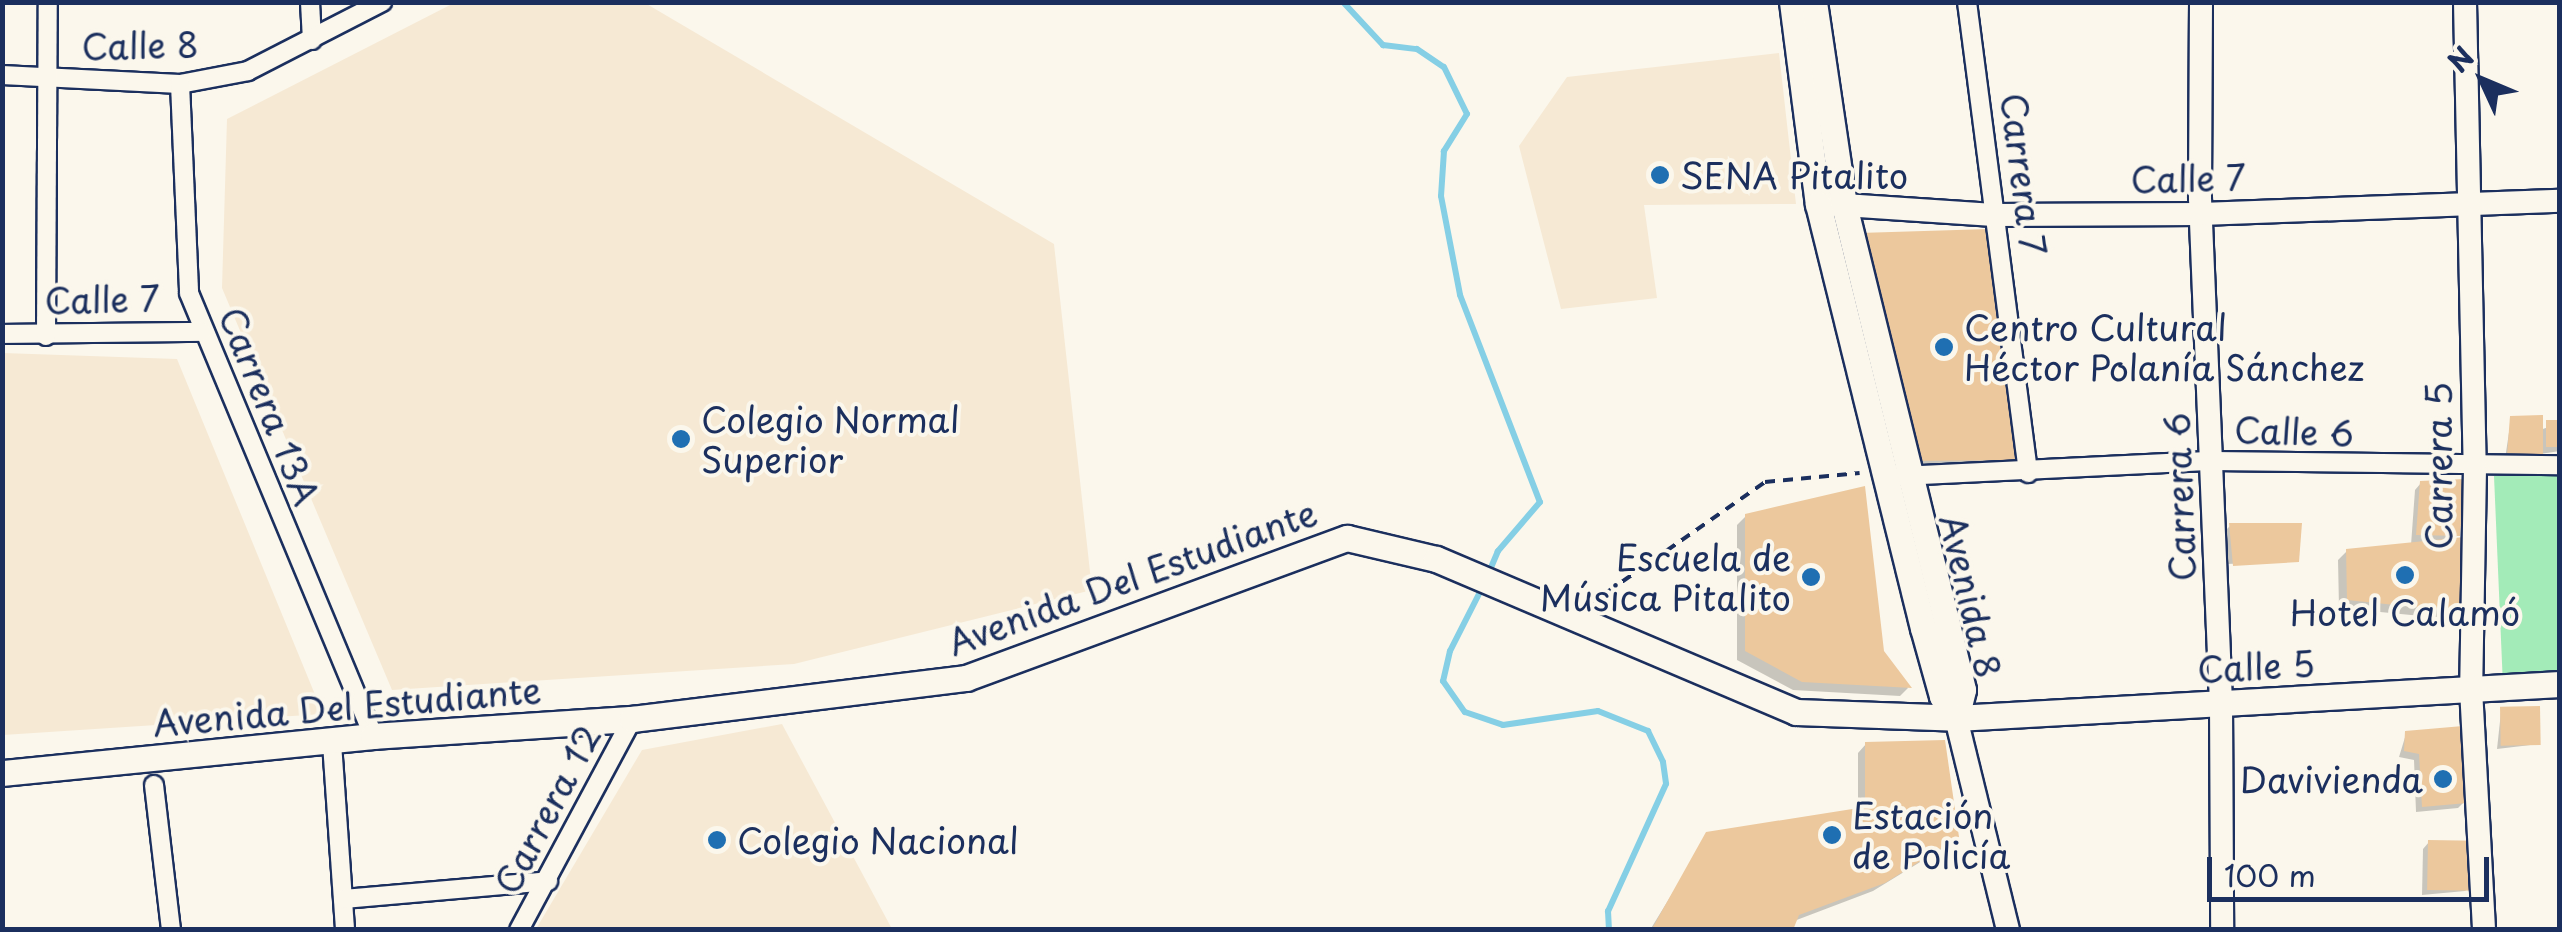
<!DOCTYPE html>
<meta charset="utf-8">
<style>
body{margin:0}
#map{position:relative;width:2562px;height:932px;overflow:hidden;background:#fbf7ec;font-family:"Playpen Sans",sans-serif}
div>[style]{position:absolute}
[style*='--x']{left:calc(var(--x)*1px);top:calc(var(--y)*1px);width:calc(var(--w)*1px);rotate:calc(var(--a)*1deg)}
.built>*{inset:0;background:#f6e9d4}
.green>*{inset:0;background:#a3ebb8}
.shadow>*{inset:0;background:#0003}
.stream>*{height:6px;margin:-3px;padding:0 3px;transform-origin:3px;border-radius:3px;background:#85cfe5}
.building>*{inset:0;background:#ecc89d;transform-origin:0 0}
.path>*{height:4px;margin-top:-2px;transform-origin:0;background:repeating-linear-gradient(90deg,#1b2f5e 0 10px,transparent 0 18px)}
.roads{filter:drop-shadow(2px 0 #1b2f5e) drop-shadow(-2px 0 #1b2f5e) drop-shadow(0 2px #1b2f5e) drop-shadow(0 -2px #1b2f5e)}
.minor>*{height:18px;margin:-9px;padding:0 9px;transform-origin:9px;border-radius:9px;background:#fbf7ec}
.tertiary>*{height:22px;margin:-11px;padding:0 11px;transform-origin:11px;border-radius:11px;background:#fbf7ec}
.secondary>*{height:25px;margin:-12.5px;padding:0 12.5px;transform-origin:12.5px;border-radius:12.5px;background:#fbf7ec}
.dots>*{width:28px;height:28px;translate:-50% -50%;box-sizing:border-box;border:5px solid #fbf7ec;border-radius:50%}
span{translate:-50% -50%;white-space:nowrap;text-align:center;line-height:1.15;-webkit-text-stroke:8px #fbf7ec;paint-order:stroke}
.street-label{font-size:35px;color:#1b2f5e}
.poi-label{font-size:35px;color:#1b2f5e}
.left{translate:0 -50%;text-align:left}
.right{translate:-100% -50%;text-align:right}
.frame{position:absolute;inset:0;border:5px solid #1b2f5e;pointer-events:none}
.north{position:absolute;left:2432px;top:30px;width:100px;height:100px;-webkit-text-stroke:8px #fbf7ec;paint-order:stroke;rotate:314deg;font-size:28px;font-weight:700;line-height:40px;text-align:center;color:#1b2f5e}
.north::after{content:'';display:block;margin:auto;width:35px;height:45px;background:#1b2f5e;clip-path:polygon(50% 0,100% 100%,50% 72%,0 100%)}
.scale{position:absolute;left:2207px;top:857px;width:282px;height:45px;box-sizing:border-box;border:5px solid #1b2f5e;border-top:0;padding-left:12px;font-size:30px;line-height:35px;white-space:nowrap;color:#1b2f5e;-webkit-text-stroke:8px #fbf7ec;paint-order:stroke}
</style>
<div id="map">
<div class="built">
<div style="clip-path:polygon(454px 3px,645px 3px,1054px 244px,1092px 590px,794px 664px,392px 690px,222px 288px,227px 119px)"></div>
<div style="clip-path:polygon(1779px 53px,1796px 204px,1644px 205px,1657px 298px,1561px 309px,1519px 146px,1567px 77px)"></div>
<div style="clip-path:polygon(3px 353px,177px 359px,323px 714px,3px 735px)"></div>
<div style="clip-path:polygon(782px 724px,892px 929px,536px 929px,642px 750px)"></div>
</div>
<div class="green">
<div style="clip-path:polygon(2559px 475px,2559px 682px,2503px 686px,2494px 476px)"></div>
</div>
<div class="shadow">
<div style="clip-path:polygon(1851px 244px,2017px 459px,2008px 468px,1902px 469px)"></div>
<div style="clip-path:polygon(2511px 419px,2540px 430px,2560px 423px,2560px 451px,2505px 459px)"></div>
<div style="clip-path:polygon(2421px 483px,2458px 535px,2452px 540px,2460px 611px,2452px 619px,2339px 608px,2338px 560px,2347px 551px,2411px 545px,2415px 490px)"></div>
<div style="clip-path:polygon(1746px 516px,1881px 652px,1908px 688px,1900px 696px,1793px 690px,1737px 660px,1737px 525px)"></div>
<div style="clip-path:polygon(2230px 526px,2297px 561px,2227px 564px,2224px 532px)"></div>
<div style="clip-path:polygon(2501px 712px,2539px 744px,2497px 749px)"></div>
<div style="clip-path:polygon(2406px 734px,2464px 802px,2458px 808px,2416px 812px,2414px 760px,2399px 757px)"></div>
<div style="clip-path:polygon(1866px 744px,1957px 836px,1948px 845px,1873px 891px,1794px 921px,1790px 930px,1650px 930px,1708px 835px,1858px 810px,1858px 753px)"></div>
<div style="clip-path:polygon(2429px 842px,2472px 885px,2465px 891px,2422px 895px,2423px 849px)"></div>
</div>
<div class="stream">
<div style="--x:1343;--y:2;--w:59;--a:47.1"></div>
<div style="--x:1383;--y:45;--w:34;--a:7"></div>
<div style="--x:1417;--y:49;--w:32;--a:34"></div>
<div style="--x:1444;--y:67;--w:52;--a:63.9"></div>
<div style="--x:1467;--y:114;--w:44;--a:121.9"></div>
<div style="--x:1444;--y:151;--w:45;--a:93.8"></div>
<div style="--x:1441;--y:196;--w:101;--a:79.1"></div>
<div style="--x:1460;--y:295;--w:222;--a:68.9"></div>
<div style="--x:1540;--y:502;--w:65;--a:130.6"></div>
<div style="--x:1498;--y:551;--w:25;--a:113"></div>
<div style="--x:1483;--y:586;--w:73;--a:116.9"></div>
<div style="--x:1450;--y:651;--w:31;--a:103"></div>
<div style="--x:1443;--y:681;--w:38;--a:55"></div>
<div style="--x:1465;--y:712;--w:40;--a:18.9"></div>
<div style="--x:1503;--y:725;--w:96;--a:-8.4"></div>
<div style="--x:1598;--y:711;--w:54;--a:21.8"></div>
<div style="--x:1648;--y:731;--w:34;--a:64"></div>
<div style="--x:1663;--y:762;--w:22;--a:82"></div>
<div style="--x:1666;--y:784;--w:140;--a:114.5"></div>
<div style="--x:1608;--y:911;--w:19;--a:87"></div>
</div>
<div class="building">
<div style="clip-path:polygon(1989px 229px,2020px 460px,1910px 461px,1859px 233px)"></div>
<div style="clip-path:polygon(2543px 415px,2543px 458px,2507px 456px,2510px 416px)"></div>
<div style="left:2546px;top:420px;width:14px;height:27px"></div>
<div style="clip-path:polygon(2465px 479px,2460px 536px,2416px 535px,2420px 481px)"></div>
<div style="clip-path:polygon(1865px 486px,1884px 651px,1912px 688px,1802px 682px,1745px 651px,1745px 514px)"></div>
<div style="clip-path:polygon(2229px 523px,2302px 523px,2299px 562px,2233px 566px)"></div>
<div style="clip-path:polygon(2464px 537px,2463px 612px,2347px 600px,2346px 549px)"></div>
<div style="left:2540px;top:706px;width:39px;height:40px;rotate:89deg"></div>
<div style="clip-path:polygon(2463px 726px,2467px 803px,2422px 807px,2419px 754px,2404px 751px,2405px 731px)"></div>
<div style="clip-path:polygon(1945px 740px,1959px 837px,1885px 883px,1799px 915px,1793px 930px,1653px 927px,1706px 832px,1865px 807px,1865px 742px)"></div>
<div style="left:2428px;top:840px;width:48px;height:50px;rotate:1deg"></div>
</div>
<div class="path">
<div style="--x:1593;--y:602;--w:210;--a:-34.9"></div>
<div style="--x:1765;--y:482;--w:95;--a:-5.4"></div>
</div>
<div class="roads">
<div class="minor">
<div style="--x:310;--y:2;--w:38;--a:87"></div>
<div style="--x:1967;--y:2;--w:475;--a:82.6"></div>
<div style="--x:2;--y:75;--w:178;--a:2.9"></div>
<div style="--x:180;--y:84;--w:69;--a:-10.8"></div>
<div style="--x:248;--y:71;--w:151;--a:-27.2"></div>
<div style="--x:180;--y:84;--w:209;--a:87.5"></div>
<div style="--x:189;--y:293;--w:480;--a:67.4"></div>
<div style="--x:2;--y:334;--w:200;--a:-0.6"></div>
<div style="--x:46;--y:336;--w:334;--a:-89.7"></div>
<div style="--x:1901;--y:476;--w:312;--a:-2.8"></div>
<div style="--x:2213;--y:461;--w:347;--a:0.7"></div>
<div style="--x:332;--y:743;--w:187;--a:86"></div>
<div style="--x:154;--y:785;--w:146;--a:83.3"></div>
<div style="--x:344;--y:899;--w:205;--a:-5"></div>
<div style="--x:519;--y:930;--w:239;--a:-61.8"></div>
</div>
<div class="tertiary">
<div style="--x:2201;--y:2;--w:196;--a:90.3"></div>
<div style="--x:2200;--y:198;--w:505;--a:87.62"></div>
<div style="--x:2221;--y:703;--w:227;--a:89.7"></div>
<div style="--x:2465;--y:2;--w:466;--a:88.8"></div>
<div style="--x:2475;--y:468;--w:221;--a:91"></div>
<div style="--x:2471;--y:689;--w:241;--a:86.9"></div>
<div style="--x:1829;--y:204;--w:165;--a:3.8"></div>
<div style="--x:1994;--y:215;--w:207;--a:-0.3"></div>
<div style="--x:2201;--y:214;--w:359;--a:-2.1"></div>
<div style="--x:1956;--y:718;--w:218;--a:76.2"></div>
</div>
<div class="secondary">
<div style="--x:1792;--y:2;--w:204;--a:82.7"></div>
<div style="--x:1818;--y:204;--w:437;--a:76.1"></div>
<div style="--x:1923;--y:628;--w:71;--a:74.4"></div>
<div style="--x:1942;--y:696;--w:26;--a:58"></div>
<div style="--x:1814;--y:2;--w:205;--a:81.6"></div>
<div style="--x:1844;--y:205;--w:499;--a:76.2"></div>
<div style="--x:1963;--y:690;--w:29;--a:104"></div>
<div style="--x:2;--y:773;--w:373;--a:-5.7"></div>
<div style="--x:373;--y:736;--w:260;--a:-3.8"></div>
<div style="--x:632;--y:719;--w:337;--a:-7"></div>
<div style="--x:966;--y:678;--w:406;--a:-20.2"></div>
<div style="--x:1347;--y:538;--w:91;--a:13.3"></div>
<div style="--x:1436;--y:559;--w:391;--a:23"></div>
<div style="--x:1796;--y:712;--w:160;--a:2.1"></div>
<div style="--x:1956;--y:718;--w:605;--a:-3.22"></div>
</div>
</div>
<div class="dots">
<div style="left:1660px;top:175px;background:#1f6fb2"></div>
<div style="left:1944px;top:347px;background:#1f6fb2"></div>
<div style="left:681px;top:439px;background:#1f6fb2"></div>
<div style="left:2405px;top:575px;background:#1f6fb2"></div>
<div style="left:1811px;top:577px;background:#1f6fb2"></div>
<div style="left:2443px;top:779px;background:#1f6fb2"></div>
<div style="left:1832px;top:835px;background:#1f6fb2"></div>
<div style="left:717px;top:840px;background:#1f6fb2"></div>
</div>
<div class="street-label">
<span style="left:140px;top:45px;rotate:-1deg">Calle 8</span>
<span style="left:2024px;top:174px;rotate:83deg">Carrera 7</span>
<span style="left:2188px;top:178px;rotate:-1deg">Calle 7</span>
<span style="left:102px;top:299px;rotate:-1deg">Calle 7</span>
<span style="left:270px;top:406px;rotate:68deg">Carrera 13A</span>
<span style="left:2294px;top:431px;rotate:2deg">Calle 6</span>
<span style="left:2438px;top:466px;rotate:-90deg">Carrera 5</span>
<span style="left:2179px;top:497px;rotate:-92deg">Carrera 6</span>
<span style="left:1132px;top:577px;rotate:-20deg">Avenida Del Estudiante</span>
<span style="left:1971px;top:596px;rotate:77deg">Avenida 8</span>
<span style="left:2256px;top:666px;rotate:-3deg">Calle 5</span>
<span style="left:347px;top:706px;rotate:-5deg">Avenida Del Estudiante</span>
<span style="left:547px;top:809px;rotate:-62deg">Carrera 12</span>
</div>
<div class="poi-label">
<span class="left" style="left:1680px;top:175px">SENA Pitalito</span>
<span class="left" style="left:1964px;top:347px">Centro Cultural<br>Héctor Polanía Sánchez</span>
<span class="left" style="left:701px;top:439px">Colegio Normal<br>Superior</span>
<span class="right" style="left:1791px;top:577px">Escuela de<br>Música Pitalito</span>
<span style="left:2405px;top:612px">Hotel Calamó</span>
<span class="right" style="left:2423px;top:779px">Davivienda</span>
<span class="left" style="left:1852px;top:835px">Estación<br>de Policía</span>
<span class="left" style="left:737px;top:840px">Colegio Nacional</span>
</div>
<div class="frame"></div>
<div class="north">N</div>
<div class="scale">100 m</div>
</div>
